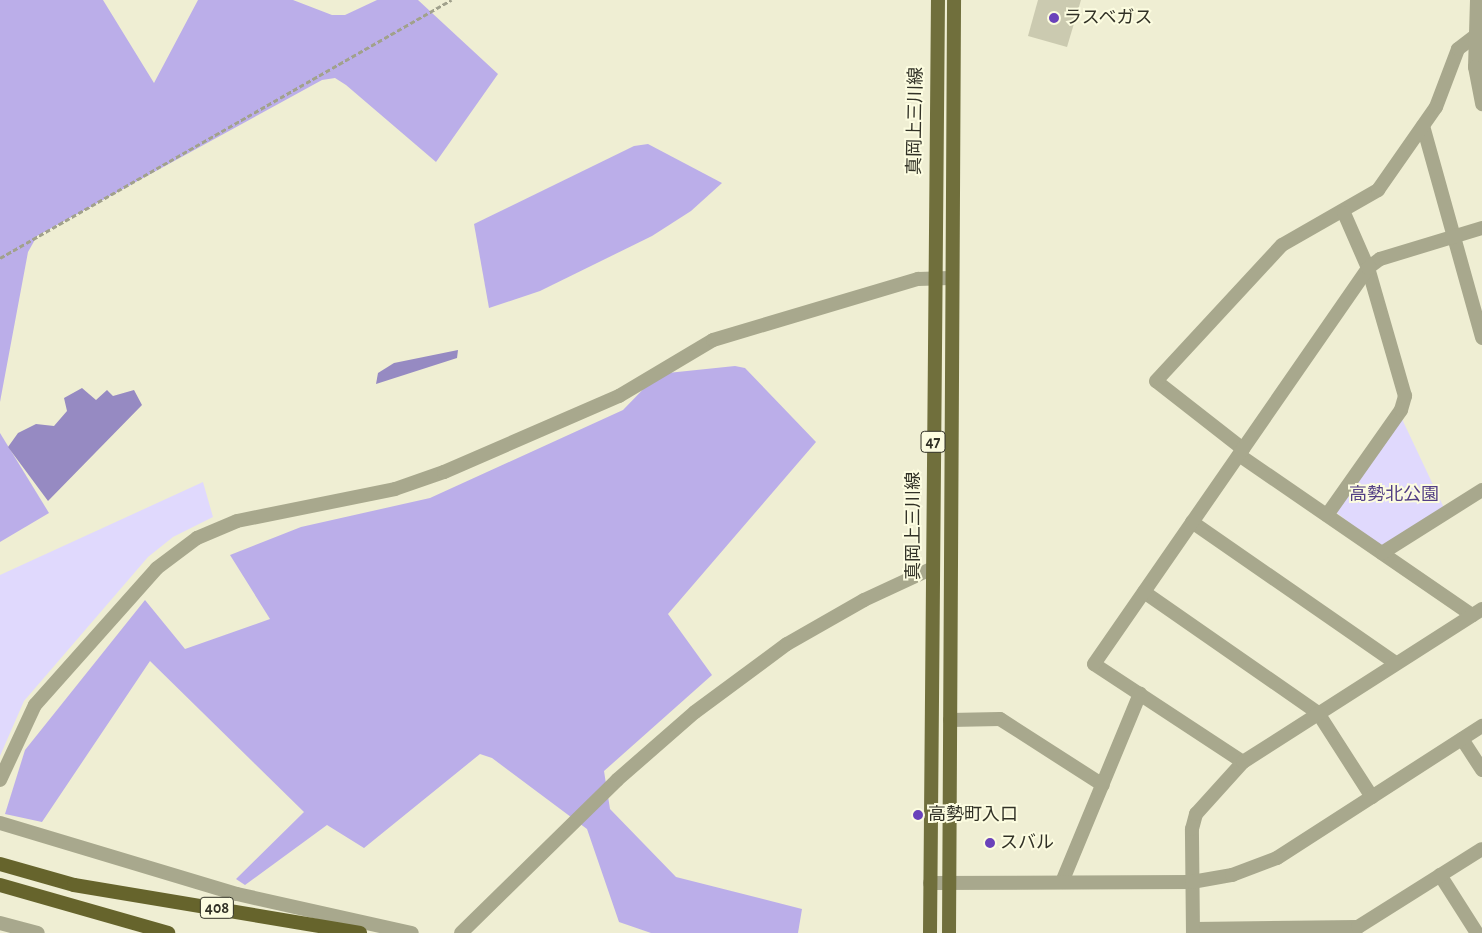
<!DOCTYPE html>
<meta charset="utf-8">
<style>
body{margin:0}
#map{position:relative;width:1482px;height:933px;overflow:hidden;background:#efeed3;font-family:"Alegreya Sans","Noto Sans JP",sans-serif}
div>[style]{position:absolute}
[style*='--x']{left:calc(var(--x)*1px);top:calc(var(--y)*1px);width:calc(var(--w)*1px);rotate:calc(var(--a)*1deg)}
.green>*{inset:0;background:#e0d9fd}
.forest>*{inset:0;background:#bbaee9}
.water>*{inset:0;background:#968ac2}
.building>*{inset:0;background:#cbcab0}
.path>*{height:2.5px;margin-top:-1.25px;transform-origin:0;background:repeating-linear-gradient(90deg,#a1a18c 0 5px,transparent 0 7.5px)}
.minor>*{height:14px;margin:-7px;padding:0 7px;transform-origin:7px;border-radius:7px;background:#a8a88d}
.tertiary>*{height:14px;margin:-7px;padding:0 7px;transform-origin:7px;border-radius:7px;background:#a8a88d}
.primary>*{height:14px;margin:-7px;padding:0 7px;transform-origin:7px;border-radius:7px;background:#706f3c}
.trunk>*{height:14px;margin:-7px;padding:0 7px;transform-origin:7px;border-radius:7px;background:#66642c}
.dots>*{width:14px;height:14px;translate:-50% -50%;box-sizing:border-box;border:2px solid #fcfce0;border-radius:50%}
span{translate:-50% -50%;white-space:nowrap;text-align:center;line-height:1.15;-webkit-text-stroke:4px #fcfce0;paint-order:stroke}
.shield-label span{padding:1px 4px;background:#fcfce0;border:1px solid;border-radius:4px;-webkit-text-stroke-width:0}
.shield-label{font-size:16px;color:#313126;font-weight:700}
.poi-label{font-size:18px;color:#313126}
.left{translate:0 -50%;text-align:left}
.street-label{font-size:18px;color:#313126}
.park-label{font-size:18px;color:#523e84}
</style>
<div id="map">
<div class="green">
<div style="clip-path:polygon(1402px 419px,1444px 508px,1380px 547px,1337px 513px,1340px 502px)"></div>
<div style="clip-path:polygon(203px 482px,213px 517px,173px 537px,148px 557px,24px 701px,0 756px,0 575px)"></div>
</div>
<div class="forest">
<div style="clip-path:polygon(0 0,103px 0,154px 83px,198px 0,293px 0,332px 15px,345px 15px,377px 0,418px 0,498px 74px,436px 162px,346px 85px,335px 78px,322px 80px,37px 236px,28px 252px,0 402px)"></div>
<div style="clip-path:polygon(648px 144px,722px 183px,691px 211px,652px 236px,540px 291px,489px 308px,474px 224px,634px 146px)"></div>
<div style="clip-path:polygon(735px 366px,745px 368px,816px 442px,668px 614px,712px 675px,604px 771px,610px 809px,676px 877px,802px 909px,798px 933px,651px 933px,619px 922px,587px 829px,492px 758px,480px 754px,364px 848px,327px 825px,245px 885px,236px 879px,304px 812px,150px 661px,42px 822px,5px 814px,25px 750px,145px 600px,185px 649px,270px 619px,230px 555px,301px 527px,430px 498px,623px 410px,658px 374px)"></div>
<div style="clip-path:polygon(0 433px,49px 513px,0 542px)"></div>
</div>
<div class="water">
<div style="clip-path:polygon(458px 350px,457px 358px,376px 384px,378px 373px,394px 363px)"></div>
<div style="clip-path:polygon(82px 388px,96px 400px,107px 390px,113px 396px,134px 390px,142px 405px,48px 501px,8px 447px,18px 433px,36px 424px,54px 426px,67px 411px,64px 398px)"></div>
</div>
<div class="building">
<div style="clip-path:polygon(1038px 0,1081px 0,1067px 47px,1028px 36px)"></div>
</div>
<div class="path">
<div style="--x:0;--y:258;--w:520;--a:-29.77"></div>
</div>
<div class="minor">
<div style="--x:1423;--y:126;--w:220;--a:74.4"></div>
<div style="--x:1243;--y:449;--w:110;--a:-142"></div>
<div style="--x:1156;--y:381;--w:185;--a:-47.2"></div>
<div style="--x:1282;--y:245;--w:111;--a:-29.8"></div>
<div style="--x:1378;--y:190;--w:101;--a:-55.1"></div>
<div style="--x:1436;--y:107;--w:62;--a:-69.2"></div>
<div style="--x:1458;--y:49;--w:20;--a:-37"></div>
<div style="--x:1239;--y:455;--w:283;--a:34.5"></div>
<div style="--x:1327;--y:515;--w:128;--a:-54.8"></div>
<div style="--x:1401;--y:410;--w:15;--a:-74"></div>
<div style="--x:1405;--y:396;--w:133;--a:-106.1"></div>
<div style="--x:1368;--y:268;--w:60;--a:-113.6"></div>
<div style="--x:1192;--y:522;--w:248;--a:34.7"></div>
<div style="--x:1382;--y:553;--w:118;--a:-32.2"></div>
<div style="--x:1144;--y:592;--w:212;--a:34.8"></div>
<div style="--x:1318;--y:713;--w:100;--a:57.3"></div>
<div style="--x:950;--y:720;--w:50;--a:-1.1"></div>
<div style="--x:1000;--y:719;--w:122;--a:32.7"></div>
<div style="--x:1462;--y:739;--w:37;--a:57"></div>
<div style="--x:1243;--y:762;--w:178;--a:-146.7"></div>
<div style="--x:1094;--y:664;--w:482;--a:-55.3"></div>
<div style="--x:1368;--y:268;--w:15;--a:-37"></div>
<div style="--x:1380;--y:259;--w:107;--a:-16.9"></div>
<div style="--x:0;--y:823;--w:247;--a:16.7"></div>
<div style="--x:237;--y:894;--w:179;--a:12.6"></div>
<div style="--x:1440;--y:875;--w:69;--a:57.5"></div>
<div style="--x:1062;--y:882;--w:204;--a:-67.5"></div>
<div style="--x:0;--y:923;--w:39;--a:15"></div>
<div style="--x:1194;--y:929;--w:164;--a:-0.7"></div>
<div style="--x:1358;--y:927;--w:146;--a:-32.2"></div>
<div style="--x:461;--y:933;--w:219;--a:-44.4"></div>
<div style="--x:617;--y:780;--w:103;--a:-41.1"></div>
<div style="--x:695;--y:712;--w:114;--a:-36.5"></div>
<div style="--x:787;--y:644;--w:89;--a:-29.7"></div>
<div style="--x:864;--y:600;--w:76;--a:-24.9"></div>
<div style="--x:1193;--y:933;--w:104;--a:-90.6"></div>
<div style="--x:1192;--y:829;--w:16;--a:-75"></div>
<div style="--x:1196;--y:814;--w:70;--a:-47.9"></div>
<div style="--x:1243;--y:762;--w:284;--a:-32.6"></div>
</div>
<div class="tertiary">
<div style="--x:1477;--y:0;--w:67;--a:91.7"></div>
<div style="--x:1475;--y:67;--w:38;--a:79"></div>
<div style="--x:0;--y:780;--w:83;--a:-65"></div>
<div style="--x:35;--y:705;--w:183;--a:-48.3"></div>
<div style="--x:157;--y:568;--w:50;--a:-36.9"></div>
<div style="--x:197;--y:538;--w:43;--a:-23"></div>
<div style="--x:237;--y:521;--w:161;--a:-11.4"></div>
<div style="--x:395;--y:489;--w:52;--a:-19.1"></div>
<div style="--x:444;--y:472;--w:191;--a:-23.5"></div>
<div style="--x:619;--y:396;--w:109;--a:-30.8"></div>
<div style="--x:713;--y:340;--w:214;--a:-16.6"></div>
<div style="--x:918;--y:279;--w:32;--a:-2"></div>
<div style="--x:930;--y:883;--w:262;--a:-0.2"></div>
<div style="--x:1192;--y:882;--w:41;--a:-9.9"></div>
<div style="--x:1232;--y:875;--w:48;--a:-20.7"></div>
<div style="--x:1277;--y:858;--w:244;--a:-32.8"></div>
</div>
<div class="primary">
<div style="--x:930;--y:933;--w:933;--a:-89.51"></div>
<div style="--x:949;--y:933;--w:933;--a:-89.69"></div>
</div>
<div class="trunk">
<div style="--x:0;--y:864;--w:77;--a:15.8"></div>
<div style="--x:74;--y:885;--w:290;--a:9.5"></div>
<div style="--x:0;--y:885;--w:175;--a:15.9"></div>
</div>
<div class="dots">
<div style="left:1054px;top:18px;background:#6a42ba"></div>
<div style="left:918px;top:815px;background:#6a42ba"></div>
<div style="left:990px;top:843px;background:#6a42ba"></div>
</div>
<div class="shield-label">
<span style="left:933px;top:442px">47</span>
<span style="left:217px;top:908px">408</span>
</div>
<div class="poi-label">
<span class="left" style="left:1064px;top:18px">ラスベガス</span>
<span class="left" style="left:928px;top:815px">高勢町入口</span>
<span class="left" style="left:1000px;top:843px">スバル</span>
</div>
<div class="street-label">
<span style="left:916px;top:121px;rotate:-89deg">真岡上三川線</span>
<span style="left:914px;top:526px;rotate:-90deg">真岡上三川線</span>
</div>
<div class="park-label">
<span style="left:1394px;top:495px">高勢北公園</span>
</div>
</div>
